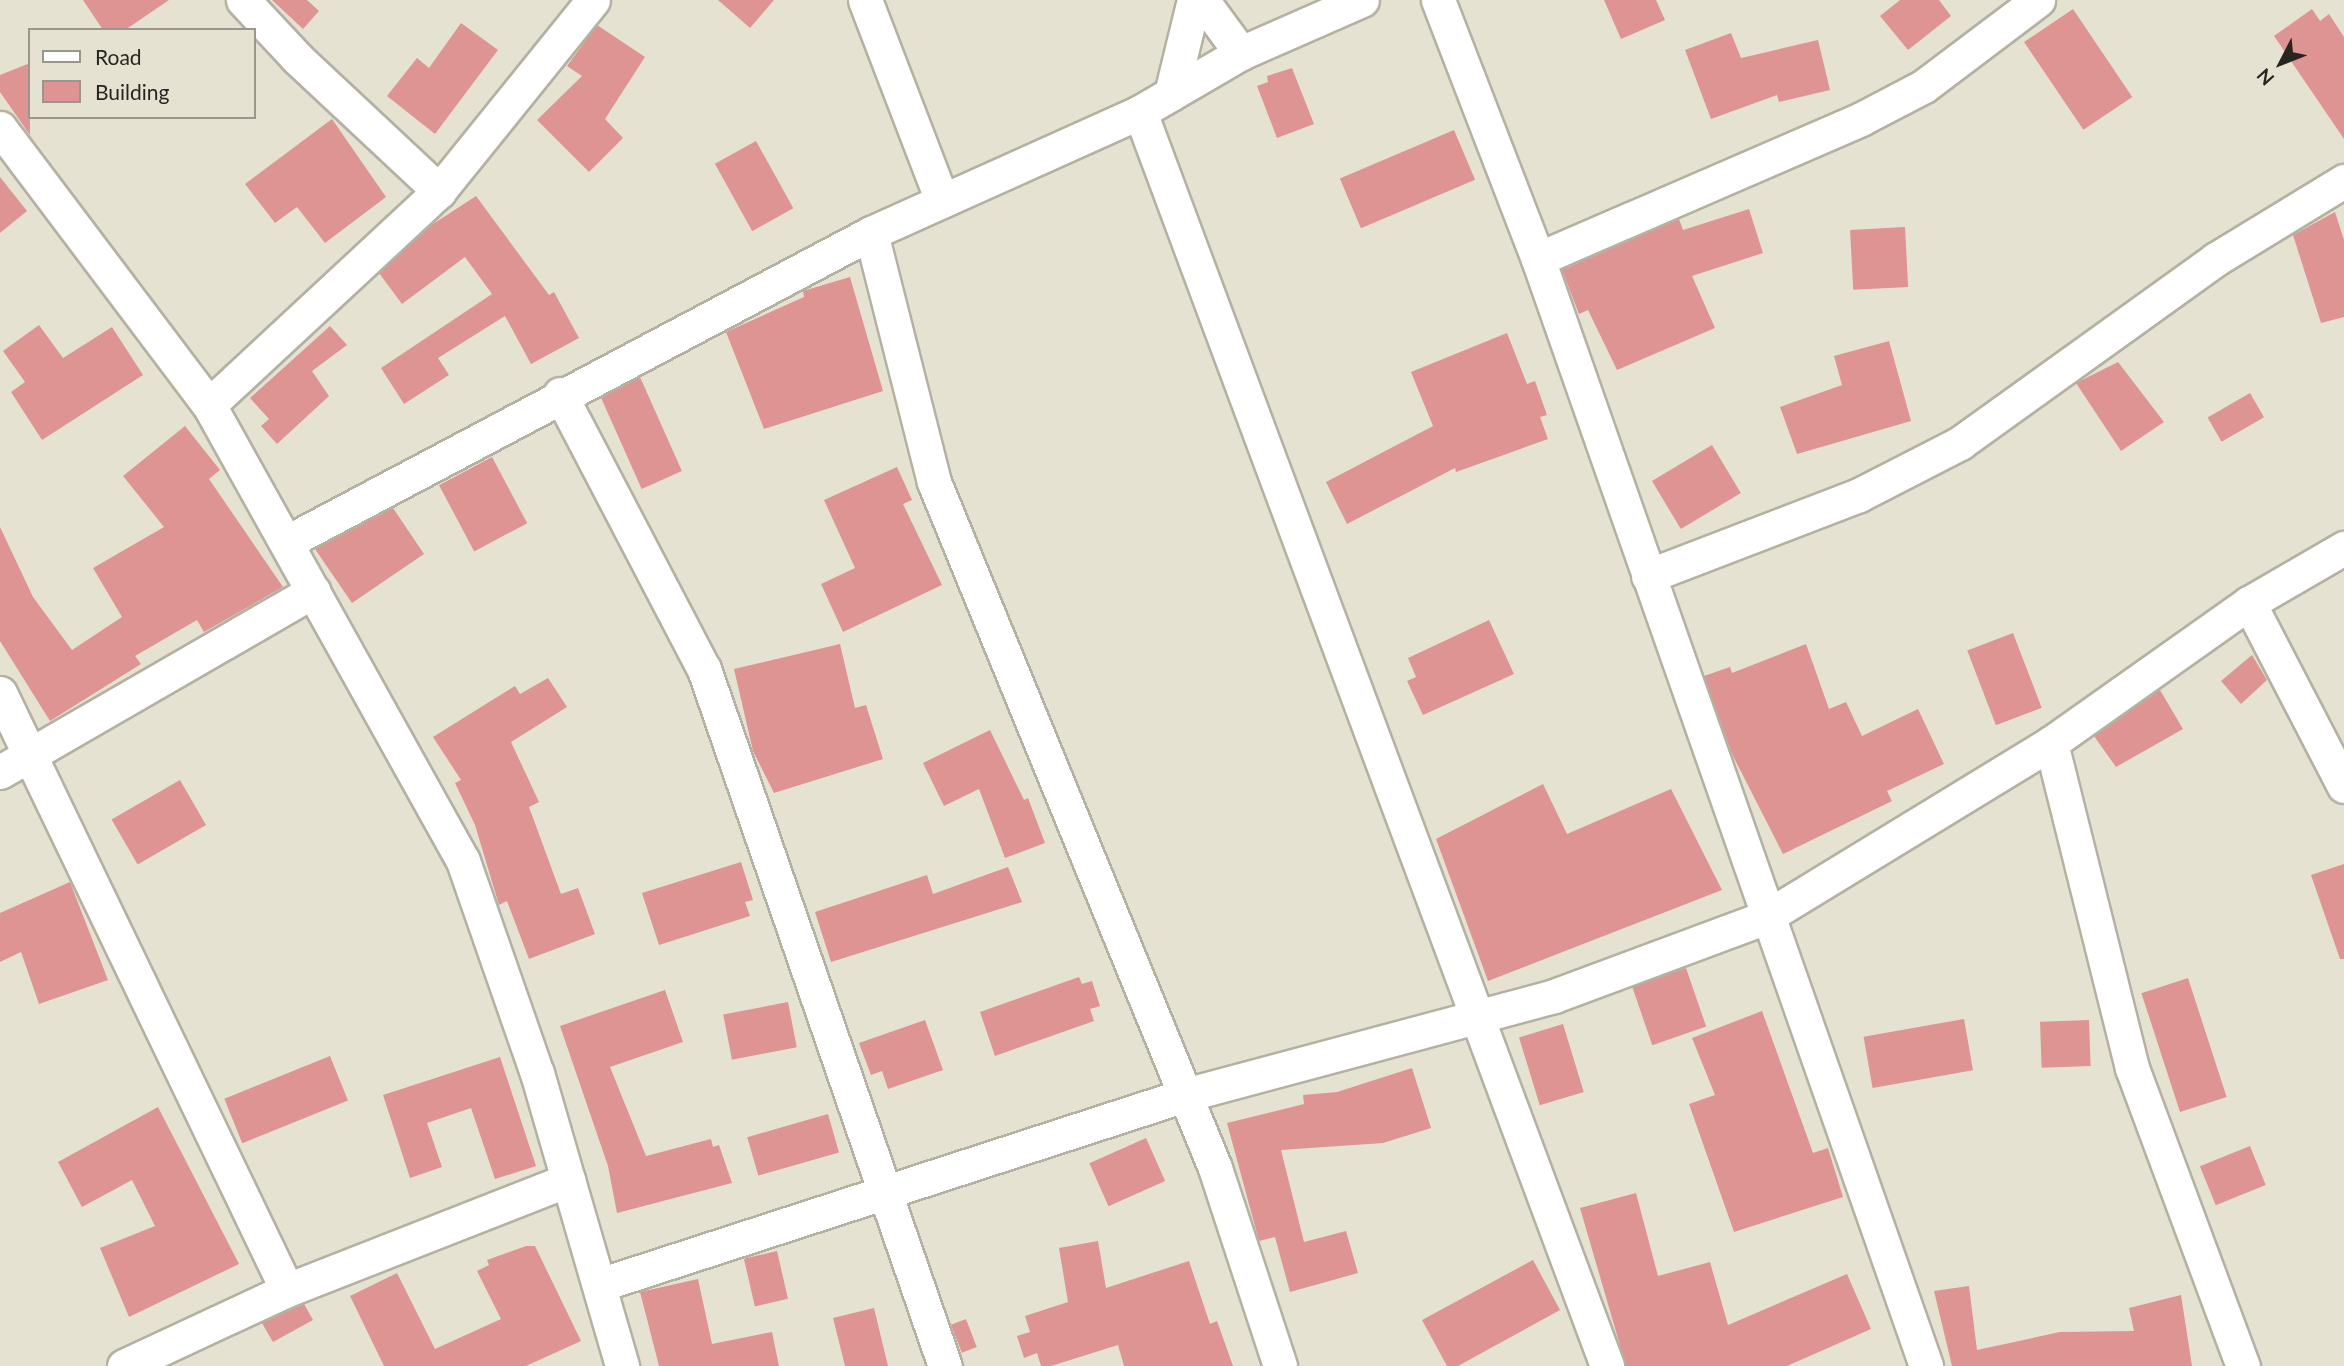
<!DOCTYPE html>
<style>
body{margin:0}
#map{position:relative;width:2344px;height:1366px;overflow:hidden;background:#e6e2d2;font-family:Lato,sans-serif}
div>[style]{position:absolute}
[style*='--x']{left:calc(var(--x)*1px);top:calc(var(--y)*1px);width:calc(var(--w)*1px);rotate:calc(var(--a)*1deg)}
.building>*{inset:0;background:#dd9493;transform-origin:0 0}
.roads{filter:drop-shadow(2px 0 #b5b1a2) drop-shadow(-2px 0 #b5b1a2) drop-shadow(0 2px #b5b1a2) drop-shadow(0 -2px #b5b1a2)}
.minor>*{height:33px;margin:-16.5px;padding:0 16.5px;transform-origin:16.5px;border-radius:16.5px;background:#fff}
span{translate:-50% -50%;white-space:nowrap;text-align:center;line-height:1.15;-webkit-text-stroke:5px #e6e2d2;paint-order:stroke}
.legend{position:absolute;left:28px;top:28px;width:228px;height:91px;box-sizing:border-box;background:#e6e2d2;border:2px solid #9a968b;margin:0;padding:9px 12px;list-style:none;font-size:21px;color:#272520}
.legend li{display:flex;align-items:center;gap:14px;height:35px}
.legend b{width:35px;border:2px solid #9a968b}
.north{position:absolute;left:2246px;top:28px;width:70px;height:70px;-webkit-text-stroke:5px #e6e2d2;paint-order:stroke;rotate:228deg;font-size:19px;font-weight:700;line-height:28px;text-align:center;color:#272520}
.north::after{content:'';display:block;margin:auto;width:24px;height:32px;background:#272520;clip-path:polygon(50% 0,100% 100%,50% 72%,0 100%)}
</style>
<div id="map">
<div class="building">
<div style="clip-path:polygon(83px 0,169px 0,125px 30px,103px 30px)"></div>
<div style="clip-path:polygon(272px 0,307px 0,319px 11px,303px 29px)"></div>
<div style="clip-path:polygon(718px 0,774px 0,750px 28px)"></div>
<div style="clip-path:polygon(1604px 0,1656px 0,1665px 20px,1621px 39px)"></div>
<div style="clip-path:polygon(1900px 0,1939px 0,1951px 16px,1908px 50px,1880px 16px)"></div>
<div style="left:2073px;top:9px;width:106px;height:59px;rotate:56deg"></div>
<div style="clip-path:polygon(2312px 9px,2320px 21px,2329px 14px,2344px 37px,2344px 139px,2274px 36px)"></div>
<div style="clip-path:polygon(461px 23px,498px 50px,435px 134px,387px 96px,417px 58px,429px 68px)"></div>
<div style="clip-path:polygon(597px 25px,645px 57px,605px 119px,623px 138px,589px 172px,537px 120px,582px 76px,567px 66px)"></div>
<div style="clip-path:polygon(1731px 33px,1741px 58px,1818px 40px,1830px 90px,1779px 102px,1777px 95px,1711px 119px,1685px 50px)"></div>
<div style="clip-path:polygon(30px 63px,30px 135px,0 92px,0 75px)"></div>
<div style="clip-path:polygon(1292px 68px,1314px 124px,1277px 138px,1257px 86px,1268px 82px,1267px 76px)"></div>
<div style="clip-path:polygon(332px 119px,386px 197px,325px 243px,297px 207px,275px 223px,245px 184px)"></div>
<div style="left:1454px;top:130px;width:54px;height:124px;rotate:67deg"></div>
<div style="left:756px;top:141px;width:77px;height:47px;rotate:61deg"></div>
<div style="clip-path:polygon(0 177px,27px 211px,0 233px)"></div>
<div style="clip-path:polygon(476px 196px,549px 295px,554px 292px,579px 338px,531px 364px,505px 316px,438px 358px,449px 375px,404px 404px,381px 368px,492px 294px,465px 257px,402px 304px,379px 273px,430px 226px)"></div>
<div style="clip-path:polygon(1749px 209px,1763px 253px,1692px 276px,1715px 328px,1617px 370px,1588px 310px,1579px 314px,1562px 270px,1679px 219px,1683px 230px)"></div>
<div style="clip-path:polygon(2335px 212px,2344px 240px,2344px 317px,2321px 323px,2293px 235px)"></div>
<div style="left:1905px;top:227px;width:60px;height:55px;rotate:87deg"></div>
<div style="clip-path:polygon(850px 277px,883px 391px,764px 429px,726px 332px,804px 297px,803px 291px)"></div>
<div style="clip-path:polygon(39px 325px,63px 358px,112px 327px,143px 375px,42px 440px,11px 392px,25px 382px,3px 351px)"></div>
<div style="clip-path:polygon(330px 326px,347px 345px,312px 371px,329px 396px,277px 444px,261px 426px,269px 419px,250px 398px)"></div>
<div style="clip-path:polygon(1507px 333px,1527px 384px,1535px 381px,1547px 415px,1540px 417px,1548px 439px,1456px 472px,1455px 468px,1347px 524px,1326px 482px,1433px 426px,1411px 372px)"></div>
<div style="clip-path:polygon(1889px 341px,1911px 421px,1797px 454px,1780px 407px,1842px 385px,1834px 356px)"></div>
<div style="clip-path:polygon(2118px 362px,2164px 422px,2121px 451px,2076px 383px)"></div>
<div style="left:640px;top:377px;width:103px;height:44px;rotate:66deg"></div>
<div style="left:2250px;top:393px;width:28px;height:49px;rotate:60deg"></div>
<div style="clip-path:polygon(185px 426px,220px 470px,209px 479px,283px 587px,204px 632px,197px 620px,135px 656px,141px 664px,50px 721px,0 641px,0 527px,33px 597px,72px 650px,122px 617px,93px 568px,164px 527px,123px 476px)"></div>
<div style="left:1712px;top:445px;width:56px;height:70px;rotate:59deg"></div>
<div style="left:492px;top:457px;width:75px;height:60px;rotate:62deg"></div>
<div style="clip-path:polygon(897px 467px,912px 500px,903px 504px,942px 585px,843px 632px,821px 584px,855px 568px,824px 500px)"></div>
<div style="clip-path:polygon(393px 508px,424px 554px,352px 603px,315px 549px)"></div>
<div style="clip-path:polygon(1489px 620px,1514px 674px,1423px 715px,1407px 681px,1416px 677px,1408px 658px)"></div>
<div style="left:2013px;top:633px;width:80px;height:49px;rotate:69deg"></div>
<div style="clip-path:polygon(840px 644px,855px 708px,866px 705px,883px 759px,774px 793px,753px 751px,734px 669px)"></div>
<div style="clip-path:polygon(1806px 644px,1829px 709px,1846px 702px,1862px 736px,1918px 709px,1944px 764px,1887px 791px,1892px 801px,1783px 854px,1732px 754px,1704px 676px,1730px 667px,1732px 673px)"></div>
<div style="clip-path:polygon(2252px 655px,2267px 680px,2241px 704px,2221px 681px)"></div>
<div style="clip-path:polygon(548px 678px,567px 707px,511px 742px,539px 802px,529px 807px,561px 894px,578px 888px,595px 934px,529px 959px,507px 901px,499px 905px,475px 825px,455px 783px,461px 780px,433px 737px,515px 686px,520px 694px)"></div>
<div style="clip-path:polygon(2160px 690px,2183px 729px,2116px 767px,2094px 736px)"></div>
<div style="clip-path:polygon(990px 730px,1024px 800px,1028px 798px,1045px 843px,1005px 858px,979px 789px,944px 806px,923px 763px)"></div>
<div style="left:180px;top:780px;width:52px;height:79px;rotate:60deg"></div>
<div style="clip-path:polygon(1543px 784px,1567px 834px,1671px 789px,1722px 890px,1488px 981px,1436px 839px)"></div>
<div style="clip-path:polygon(741px 862px,753px 900px,745px 902px,750px 916px,659px 945px,642px 893px)"></div>
<div style="clip-path:polygon(2344px 864px,2344px 959px,2340px 959px,2311px 875px)"></div>
<div style="clip-path:polygon(1008px 867px,1022px 902px,831px 962px,815px 912px,927px 875px,933px 894px)"></div>
<div style="clip-path:polygon(70px 882px,108px 980px,39px 1004px,21px 952px,0 962px,0 913px)"></div>
<div style="left:1686px;top:968px;width:62px;height:57px;rotate:71deg"></div>
<div style="clip-path:polygon(1079px 977px,1082px 984px,1092px 981px,1100px 1006px,1090px 1009px,1094px 1021px,995px 1056px,980px 1012px)"></div>
<div style="left:2188px;top:978px;width:125px;height:49px;rotate:72deg"></div>
<div style="clip-path:polygon(665px 990px,683px 1042px,610px 1067px,646px 1156px,711px 1139px,713px 1147px,719px 1145px,732px 1183px,617px 1213px,608px 1166px,560px 1026px)"></div>
<div style="left:788px;top:1002px;width:46px;height:66px;rotate:79deg"></div>
<div style="clip-path:polygon(1762px 1011px,1813px 1153px,1828px 1148px,1843px 1197px,1734px 1232px,1689px 1104px,1715px 1095px,1692px 1038px)"></div>
<div style="left:1964px;top:1019px;width:52px;height:102px;rotate:80deg"></div>
<div style="clip-path:polygon(925px 1020px,943px 1070px,888px 1089px,882px 1071px,871px 1075px,859px 1043px)"></div>
<div style="left:2089px;top:1020px;width:46px;height:49px;rotate:88deg"></div>
<div style="left:1563px;top:1024px;width:71px;height:46px;rotate:73deg"></div>
<div style="left:330px;top:1056px;width:48px;height:114px;rotate:68deg"></div>
<div style="clip-path:polygon(500px 1057px,536px 1166px,495px 1179px,471px 1108px,427px 1123px,442px 1167px,410px 1178px,383px 1095px)"></div>
<div style="clip-path:polygon(1412px 1068px,1431px 1128px,1383px 1143px,1281px 1150px,1304px 1242px,1346px 1231px,1358px 1273px,1290px 1292px,1275px 1237px,1259px 1241px,1227px 1123px,1304px 1104px,1303px 1095px,1337px 1092px)"></div>
<div style="clip-path:polygon(158px 1107px,239px 1264px,129px 1317px,100px 1248px,155px 1226px,132px 1180px,82px 1207px,58px 1162px)"></div>
<div style="left:828px;top:1114px;width:40px;height:84px;rotate:74deg"></div>
<div style="left:1146px;top:1138px;width:47px;height:62px;rotate:66deg"></div>
<div style="left:2250px;top:1146px;width:42px;height:54px;rotate:68deg"></div>
<div style="clip-path:polygon(1636px 1193px,1658px 1276px,1710px 1262px,1728px 1325px,1847px 1274px,1871px 1329px,1787px 1366px,1626px 1366px,1580px 1208px)"></div>
<div style="clip-path:polygon(1098px 1241px,1106px 1288px,1189px 1261px,1210px 1324px,1217px 1321px,1233px 1366px,1124px 1366px,1118px 1345px,1051px 1366px,1041px 1366px,1037px 1353px,1024px 1358px,1017px 1336px,1030px 1332px,1025px 1316px,1068px 1302px,1059px 1248px)"></div>
<div style="clip-path:polygon(526px 1246px,535px 1246px,581px 1341px,526px 1366px,384px 1366px,350px 1296px,397px 1273px,435px 1349px,501px 1319px,477px 1271px,489px 1265px,487px 1260px)"></div>
<div style="left:777px;top:1251px;width:49px;height:34px;rotate:77deg"></div>
<div style="clip-path:polygon(1533px 1260px,1560px 1310px,1458px 1366px,1447px 1366px,1422px 1320px)"></div>
<div style="clip-path:polygon(698px 1279px,712px 1344px,772px 1332px,779px 1366px,659px 1366px,640px 1292px)"></div>
<div style="clip-path:polygon(1969px 1286px,1977px 1350px,2060px 1332px,2134px 1331px,2129px 1308px,2181px 1295px,2192px 1366px,1952px 1366px,1934px 1291px)"></div>
<div style="clip-path:polygon(304px 1304px,313px 1320px,273px 1342px,262px 1323px)"></div>
<div style="clip-path:polygon(874px 1308px,888px 1366px,845px 1366px,833px 1318px)"></div>
<div style="left:966px;top:1319px;width:30px;height:16px;rotate:69deg"></div>
</div>
<div class="roads">
<div class="minor">
<div style="--x:243;--y:0;--w:79;--a:47"></div>
<div style="--x:297;--y:58;--w:195;--a:43.1"></div>
<div style="--x:865;--y:0;--w:215;--a:69"></div>
<div style="--x:1202;--y:0;--w:66;--a:53.7"></div>
<div style="--x:1438;--y:0;--w:278;--a:68.9"></div>
<div style="--x:1538;--y:259;--w:1173;--a:70.68"></div>
<div style="--x:1171;--y:94;--w:97;--a:-76.3"></div>
<div style="--x:1140;--y:112;--w:1338;--a:69.57"></div>
<div style="--x:0;--y:128;--w:347;--a:53"></div>
<div style="--x:209;--y:405;--w:522;--a:60.88"></div>
<div style="--x:463;--y:861;--w:225;--a:70.8"></div>
<div style="--x:537;--y:1073;--w:305;--a:73.8"></div>
<div style="--x:871;--y:233;--w:257;--a:75.8"></div>
<div style="--x:934;--y:482;--w:741;--a:67.72"></div>
<div style="--x:1215;--y:1168;--w:208;--a:71.8"></div>
<div style="--x:1538;--y:259;--w:352;--a:-23.4"></div>
<div style="--x:1861;--y:119;--w:71;--a:-27.6"></div>
<div style="--x:1924;--y:86;--w:143;--a:-37"></div>
<div style="--x:560;--y:394;--w:310;--a:62.4"></div>
<div style="--x:704;--y:669;--w:737;--a:70.93"></div>
<div style="--x:209;--y:405;--w:314;--a:-42.9"></div>
<div style="--x:439;--y:191;--w:245;--a:-51.1"></div>
<div style="--x:287;--y:542;--w:661;--a:-27.88"></div>
<div style="--x:871;--y:233;--w:295;--a:-24.2"></div>
<div style="--x:1140;--y:112;--w:117;--a:-30.3"></div>
<div style="--x:1241;--y:53;--w:132;--a:-23.7"></div>
<div style="--x:1648;--y:576;--w:226;--a:-21"></div>
<div style="--x:1859;--y:495;--w:114;--a:-27.2"></div>
<div style="--x:1960;--y:443;--w:315;--a:-35.7"></div>
<div style="--x:2216;--y:259;--w:150;--a:-31.4"></div>
<div style="--x:2249;--y:603;--w:206;--a:62.6"></div>
<div style="--x:0;--y:693;--w:662;--a:64.32"></div>
<div style="--x:2051;--y:743;--w:335;--a:76"></div>
<div style="--x:2132;--y:1068;--w:318;--a:69.6"></div>
<div style="--x:0;--y:772;--w:362;--a:-30"></div>
<div style="--x:599;--y:1285;--w:616;--a:-17.96"></div>
<div style="--x:1185;--y:1095;--w:382;--a:-15"></div>
<div style="--x:1554;--y:996;--w:226;--a:-20.4"></div>
<div style="--x:1766;--y:917;--w:334;--a:-31.4"></div>
<div style="--x:2051;--y:743;--w:242;--a:-35.3"></div>
<div style="--x:2249;--y:603;--w:110;--a:-30.1"></div>
<div style="--x:124;--y:1366;--w:180;--a:-25"></div>
<div style="--x:287;--y:1290;--w:302;--a:-21.4"></div>
</div>
</div>
<ul class="legend">
<li><b style="height:9px;background:#fff"></b>Road</li>
<li><b style="height:19px;background:#dd9493"></b>Building</li>
</ul>
<div class="north">N</div>
</div>
